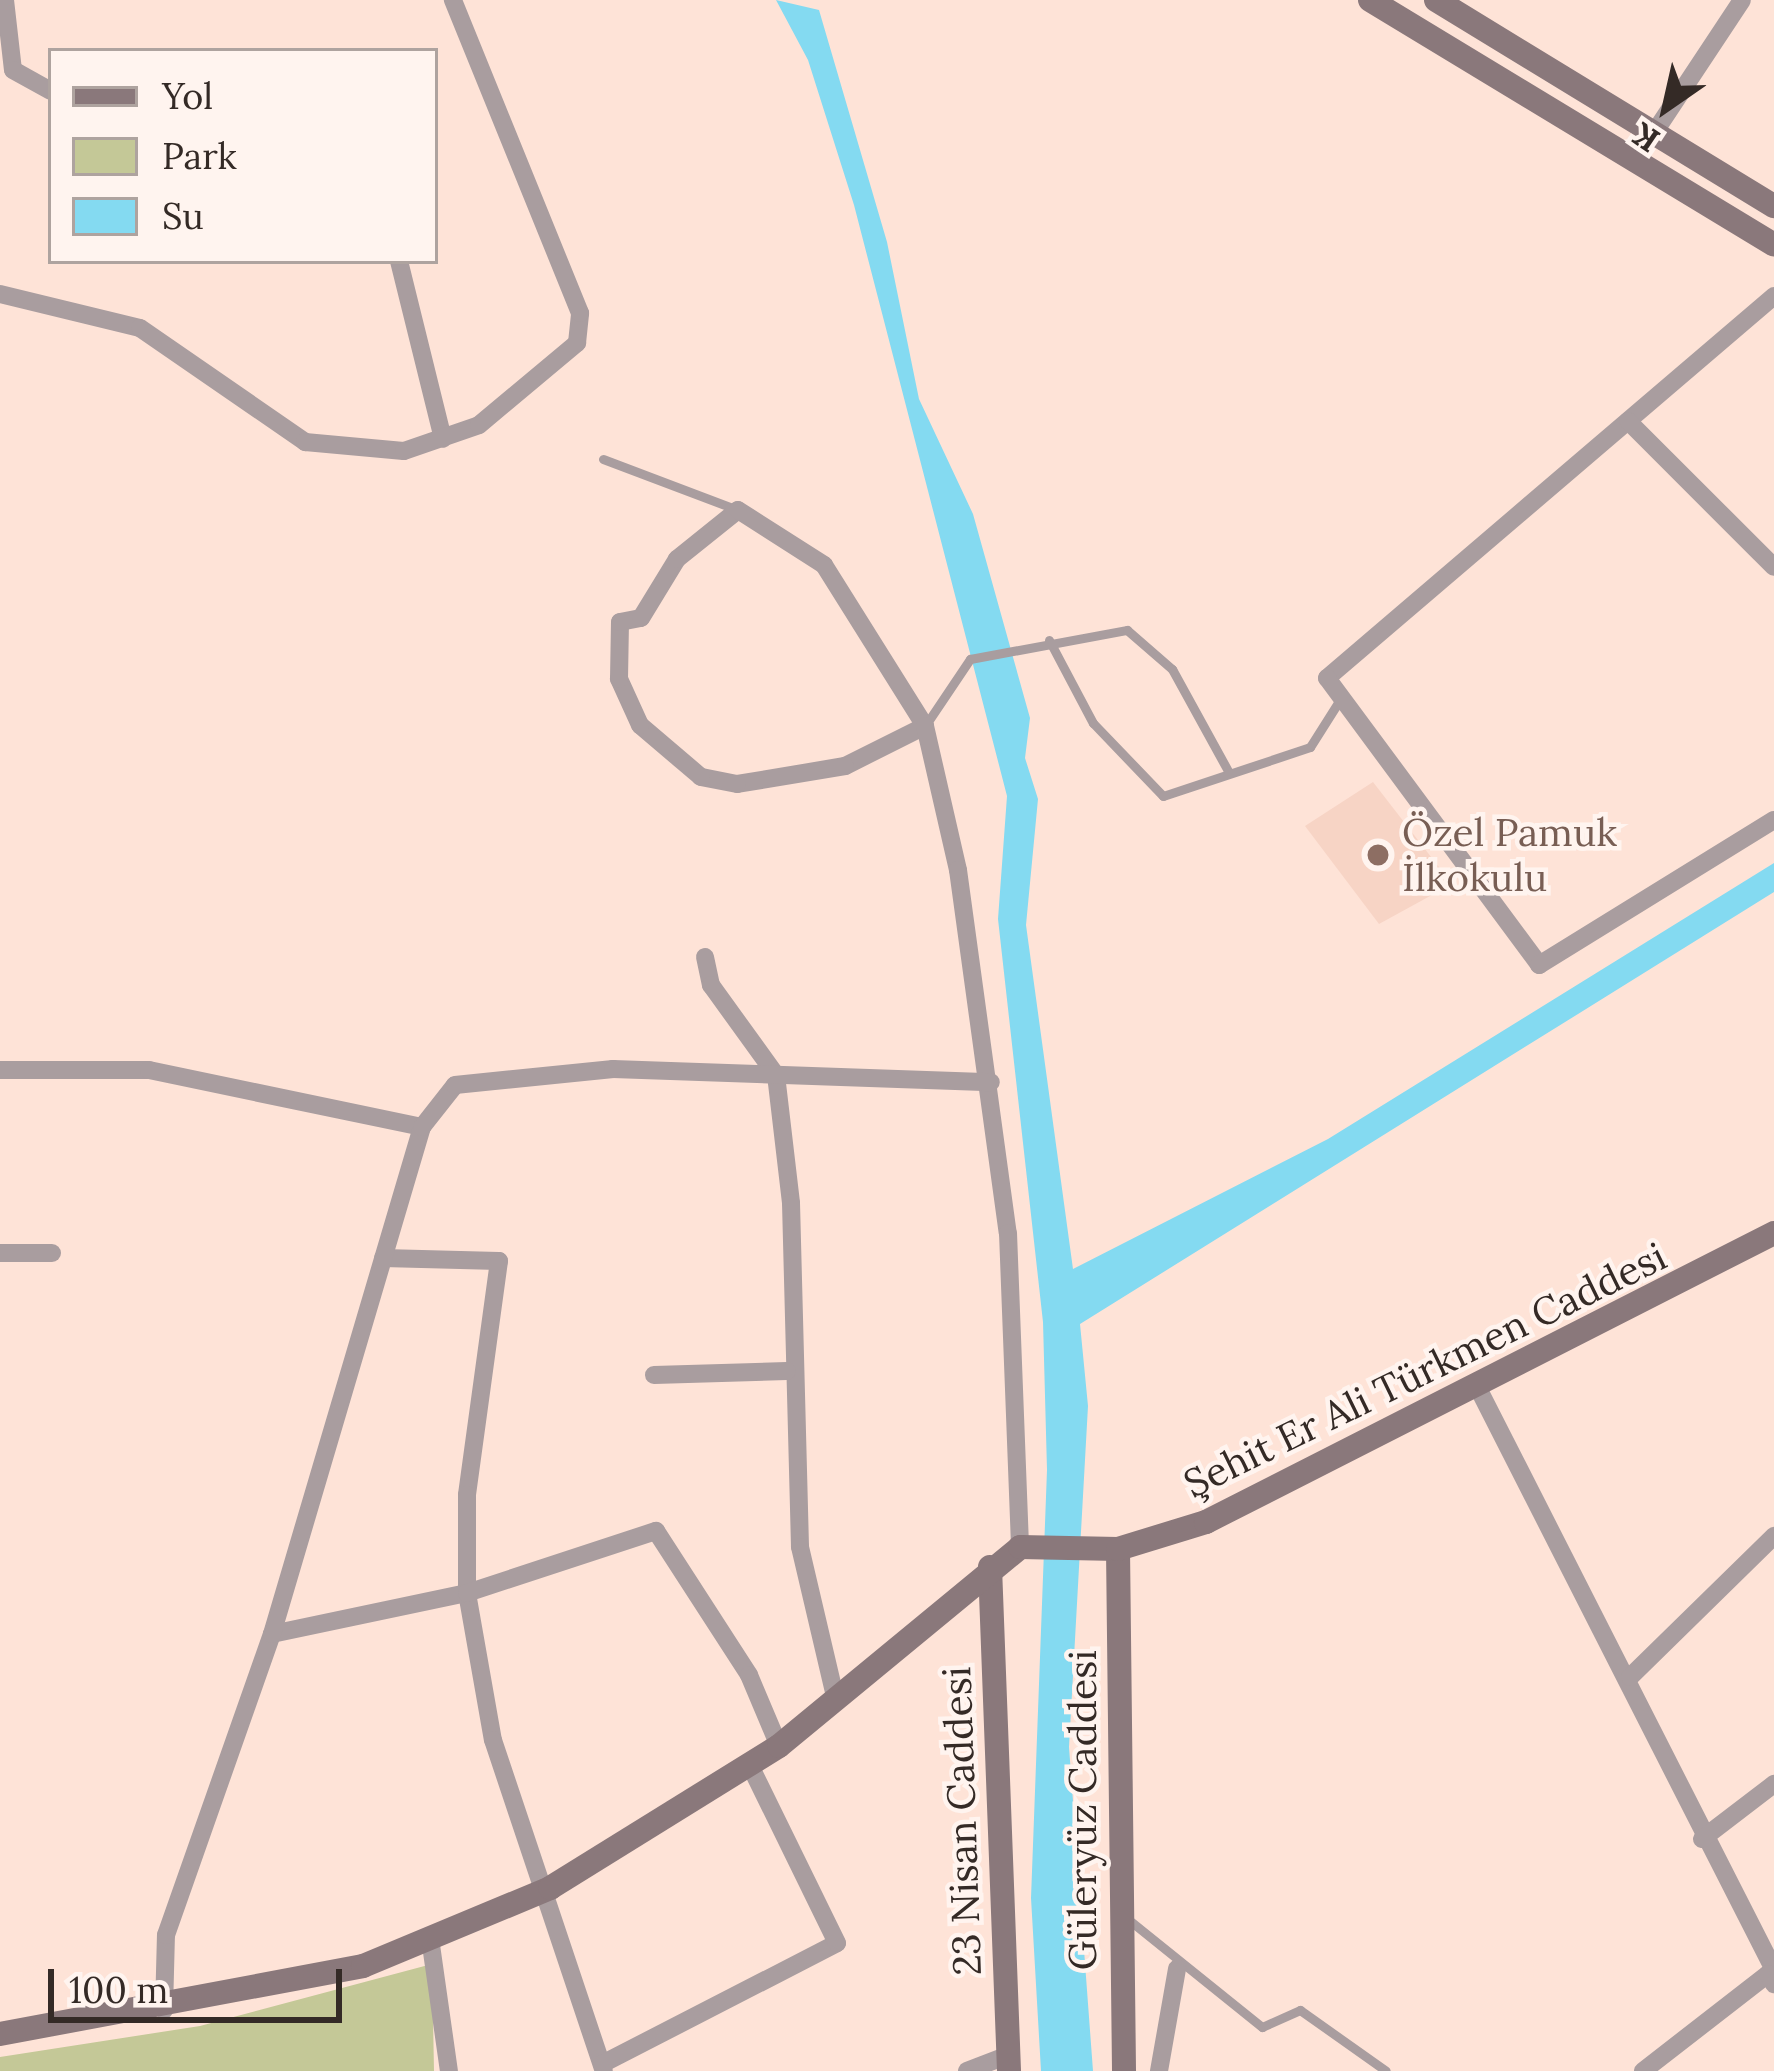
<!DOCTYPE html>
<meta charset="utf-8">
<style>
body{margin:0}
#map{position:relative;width:1774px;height:2071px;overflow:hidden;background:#fee3d7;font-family:Lora,serif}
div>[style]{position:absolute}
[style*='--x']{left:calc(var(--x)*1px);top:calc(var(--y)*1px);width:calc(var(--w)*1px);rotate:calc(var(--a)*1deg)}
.built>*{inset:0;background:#f7d4c5}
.green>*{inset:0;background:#c4c897}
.water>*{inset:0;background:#84daf1}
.lane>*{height:9px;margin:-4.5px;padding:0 4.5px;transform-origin:4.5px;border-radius:4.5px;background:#a99d9f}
.street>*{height:18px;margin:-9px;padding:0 9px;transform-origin:9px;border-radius:9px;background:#a99d9f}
.secondary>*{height:24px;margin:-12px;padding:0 12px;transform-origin:12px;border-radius:12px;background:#8a787b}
.dots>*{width:33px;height:33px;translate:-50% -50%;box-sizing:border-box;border:6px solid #fff4ef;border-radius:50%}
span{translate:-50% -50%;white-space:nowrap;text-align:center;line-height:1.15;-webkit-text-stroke:9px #fff4ef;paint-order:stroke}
.education-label{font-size:39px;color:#785e54}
.left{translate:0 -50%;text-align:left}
.street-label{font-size:39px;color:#342a26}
.legend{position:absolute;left:48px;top:48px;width:390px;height:216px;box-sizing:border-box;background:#fff4ef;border:3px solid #aea39f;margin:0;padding:15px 21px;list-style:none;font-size:36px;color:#342a26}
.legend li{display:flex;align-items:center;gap:24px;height:60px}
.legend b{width:60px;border:3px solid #aea39f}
.north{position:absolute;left:1606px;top:48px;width:120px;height:120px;-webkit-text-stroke:9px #fff4ef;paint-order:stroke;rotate:214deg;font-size:33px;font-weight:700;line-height:48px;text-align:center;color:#342a26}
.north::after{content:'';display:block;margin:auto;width:42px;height:54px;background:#342a26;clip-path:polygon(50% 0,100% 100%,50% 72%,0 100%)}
.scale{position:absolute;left:48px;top:1969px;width:294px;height:54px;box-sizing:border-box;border:6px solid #342a26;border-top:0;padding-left:15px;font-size:36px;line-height:42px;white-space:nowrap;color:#342a26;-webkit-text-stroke:9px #fff4ef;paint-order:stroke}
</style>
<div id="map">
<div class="built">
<div style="clip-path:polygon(1373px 782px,1452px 884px,1379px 924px,1305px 826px)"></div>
</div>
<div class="green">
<div style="clip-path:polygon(432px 1964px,434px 2071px,0 2071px,0 2057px,200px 2026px)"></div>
</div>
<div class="water">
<div style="clip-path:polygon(776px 0,819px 10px,887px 242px,919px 399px,973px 514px,1030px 718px,1025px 758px,1038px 799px,1026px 925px,1073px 1269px,1328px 1139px,1774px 863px,1774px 892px,1080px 1324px,1088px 1406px,1069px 1747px,1093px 2071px,1041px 2071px,1031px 1898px,1047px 1470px,1043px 1322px,998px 919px,1007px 796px,854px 205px,808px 60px)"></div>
</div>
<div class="lane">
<div style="--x:603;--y:459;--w:144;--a:20.7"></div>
<div style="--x:1049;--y:640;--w:94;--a:62.1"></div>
<div style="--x:1093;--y:723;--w:101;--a:46.2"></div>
<div style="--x:1163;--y:796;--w:155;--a:-18.4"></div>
<div style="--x:1310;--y:747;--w:58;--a:-57.7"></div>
<div style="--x:925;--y:726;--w:81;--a:-56.1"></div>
<div style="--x:970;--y:659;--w:160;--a:-10.5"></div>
<div style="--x:1127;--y:630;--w:60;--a:40.9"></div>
<div style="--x:1172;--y:669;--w:116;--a:61.2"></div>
<div style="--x:1129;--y:1920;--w:171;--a:38.8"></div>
<div style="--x:1262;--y:2027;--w:42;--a:-24.1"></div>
<div style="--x:1300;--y:2010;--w:105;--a:35.3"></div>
</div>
<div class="street">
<div style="--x:5;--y:0;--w:70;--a:83.5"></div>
<div style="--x:13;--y:70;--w:43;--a:28.9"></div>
<div style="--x:1654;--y:133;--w:159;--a:-56.5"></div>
<div style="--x:399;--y:261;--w:183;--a:76.1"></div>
<div style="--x:0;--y:294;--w:144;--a:13.7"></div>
<div style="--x:140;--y:328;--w:201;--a:34.6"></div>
<div style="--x:305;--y:442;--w:99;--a:5.2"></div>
<div style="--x:404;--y:451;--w:79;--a:-19.1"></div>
<div style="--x:479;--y:425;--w:128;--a:-39.9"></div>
<div style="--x:577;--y:343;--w:30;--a:-84"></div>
<div style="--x:580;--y:313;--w:338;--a:-112.1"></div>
<div style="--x:1774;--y:296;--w:588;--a:139.48"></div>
<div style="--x:1327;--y:678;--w:357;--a:53.5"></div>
<div style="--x:1539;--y:965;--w:276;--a:-31.7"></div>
<div style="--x:1628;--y:421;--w:206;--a:45"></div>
<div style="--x:925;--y:726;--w:89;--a:153.4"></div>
<div style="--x:845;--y:766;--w:109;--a:170.5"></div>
<div style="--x:737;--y:784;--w:37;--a:-169"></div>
<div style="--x:701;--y:777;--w:80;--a:-139.6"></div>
<div style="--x:640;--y:725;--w:51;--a:-114.5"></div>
<div style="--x:619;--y:679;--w:57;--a:-89"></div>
<div style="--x:620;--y:622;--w:21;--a:-11"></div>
<div style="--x:641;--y:618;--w:69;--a:-58.6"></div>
<div style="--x:677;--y:559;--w:78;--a:-38.8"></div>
<div style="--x:738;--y:510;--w:102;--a:32.6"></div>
<div style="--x:824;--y:565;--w:190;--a:57.9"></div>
<div style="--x:925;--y:726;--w:148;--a:77.1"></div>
<div style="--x:958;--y:870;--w:366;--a:82.2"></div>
<div style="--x:1008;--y:1233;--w:314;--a:87.8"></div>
<div style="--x:705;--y:957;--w:29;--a:78"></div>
<div style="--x:711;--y:985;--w:111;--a:54.2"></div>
<div style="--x:776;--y:1075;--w:129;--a:83.3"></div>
<div style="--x:791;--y:1203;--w:344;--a:88.5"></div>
<div style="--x:800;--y:1547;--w:158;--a:76.8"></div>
<div style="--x:0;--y:1070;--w:149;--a:0"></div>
<div style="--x:149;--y:1070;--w:279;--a:11.8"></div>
<div style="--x:0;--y:1253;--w:52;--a:0"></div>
<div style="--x:383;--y:1258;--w:116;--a:1.5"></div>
<div style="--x:499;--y:1261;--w:236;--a:97.8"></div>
<div style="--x:467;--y:1495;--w:98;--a:90"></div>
<div style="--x:467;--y:1593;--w:149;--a:80"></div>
<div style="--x:493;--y:1740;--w:349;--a:71.5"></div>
<div style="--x:654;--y:1375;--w:133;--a:-1.7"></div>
<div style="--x:1479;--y:1390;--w:651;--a:63.04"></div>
<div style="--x:272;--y:1634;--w:199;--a:-11.9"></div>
<div style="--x:467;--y:1593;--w:199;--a:-18.2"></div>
<div style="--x:656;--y:1531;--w:171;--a:57.1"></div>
<div style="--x:749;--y:1675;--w:77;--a:67.1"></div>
<div style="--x:1630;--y:1677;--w:202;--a:-44.4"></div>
<div style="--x:1702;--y:1839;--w:91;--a:-37.4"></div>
<div style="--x:430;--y:1938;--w:134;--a:81.9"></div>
<div style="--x:164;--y:2010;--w:75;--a:-88.5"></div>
<div style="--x:166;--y:1935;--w:319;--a:-70.6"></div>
<div style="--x:272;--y:1634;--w:529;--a:-73.52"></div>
<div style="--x:422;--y:1127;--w:53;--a:-51.8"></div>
<div style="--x:455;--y:1085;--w:159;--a:-5.8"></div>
<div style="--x:613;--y:1069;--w:378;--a:2"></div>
<div style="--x:602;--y:2064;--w:264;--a:-27.2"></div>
<div style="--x:837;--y:1943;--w:200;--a:-116.1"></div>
<div style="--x:967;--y:2071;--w:44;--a:-21.3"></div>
<div style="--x:1159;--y:2071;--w:104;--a:-80"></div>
<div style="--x:1643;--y:2071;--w:158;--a:-37.8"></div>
<div style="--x:1768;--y:1974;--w:12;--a:59"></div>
</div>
<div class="secondary">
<div style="--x:1370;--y:0;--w:472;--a:31.2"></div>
<div style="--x:1436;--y:0;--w:396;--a:31.4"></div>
<div style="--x:1118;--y:1549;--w:522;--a:89.34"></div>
<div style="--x:990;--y:1567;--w:504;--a:87.84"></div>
<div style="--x:0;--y:2034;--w:369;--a:-10.6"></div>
<div style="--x:363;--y:1966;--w:203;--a:-22.6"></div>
<div style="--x:550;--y:1888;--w:269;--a:-31.8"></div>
<div style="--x:779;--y:1746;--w:313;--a:-39.5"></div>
<div style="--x:1020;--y:1547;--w:98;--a:1.2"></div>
<div style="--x:1118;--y:1549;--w:92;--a:-17.1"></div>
<div style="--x:1206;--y:1522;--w:637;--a:-26.97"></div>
</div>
<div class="dots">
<div style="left:1378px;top:855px;background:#8d6e63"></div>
</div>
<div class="education-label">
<span class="left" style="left:1402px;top:855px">Özel Pamuk<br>İlkokulu</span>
</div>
<div class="street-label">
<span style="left:1425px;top:1370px;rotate:-26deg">Şehit Er Ali Türkmen Caddesi</span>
<span style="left:1082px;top:1810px;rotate:-90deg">Güleryüz Caddesi</span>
<span style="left:962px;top:1821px;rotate:-92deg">23 Nisan Caddesi</span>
</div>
<ul class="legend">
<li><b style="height:15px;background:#8a787b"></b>Yol</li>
<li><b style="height:33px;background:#c4c897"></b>Park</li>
<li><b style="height:33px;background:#84daf1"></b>Su</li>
</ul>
<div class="north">K</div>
<div class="scale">100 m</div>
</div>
